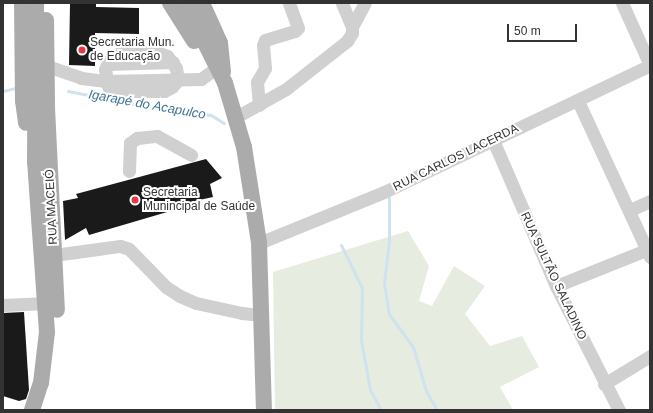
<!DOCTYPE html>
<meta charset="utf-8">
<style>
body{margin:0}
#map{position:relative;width:653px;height:413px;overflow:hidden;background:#fff;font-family:Arial,sans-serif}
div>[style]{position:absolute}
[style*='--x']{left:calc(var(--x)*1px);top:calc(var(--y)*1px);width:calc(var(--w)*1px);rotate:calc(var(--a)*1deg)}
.green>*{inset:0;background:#e6ecdf}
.stream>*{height:3px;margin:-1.5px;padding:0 1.5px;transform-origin:1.5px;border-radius:1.5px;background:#cfe2ee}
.building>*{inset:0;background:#1a1a1a}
.minor>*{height:13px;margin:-6.5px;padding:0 6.5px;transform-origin:6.5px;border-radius:6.5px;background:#d0d0d0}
.major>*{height:16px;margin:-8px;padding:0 8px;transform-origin:8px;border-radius:8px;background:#ababab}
.dots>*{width:11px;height:11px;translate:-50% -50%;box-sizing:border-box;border:2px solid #fff;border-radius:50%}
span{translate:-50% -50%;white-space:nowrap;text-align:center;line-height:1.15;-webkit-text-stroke:4px #fff;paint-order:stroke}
.poi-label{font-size:12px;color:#333}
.left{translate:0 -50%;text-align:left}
.street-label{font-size:12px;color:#333}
.water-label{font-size:13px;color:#3f7597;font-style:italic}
.frame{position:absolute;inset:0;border:4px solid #333;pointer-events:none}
.scale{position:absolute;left:507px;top:24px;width:70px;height:18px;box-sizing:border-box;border:2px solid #333;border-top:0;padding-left:5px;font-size:12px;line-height:14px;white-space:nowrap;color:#333;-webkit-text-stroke:3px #fff;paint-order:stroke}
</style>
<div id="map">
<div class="green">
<div style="clip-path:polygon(408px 231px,429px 266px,419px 301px,432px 306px,454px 266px,485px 286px,465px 314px,490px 346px,522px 336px,539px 367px,500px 387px,513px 410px,275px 410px,273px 272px)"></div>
</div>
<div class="stream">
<div style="--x:3;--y:91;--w:12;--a:-14"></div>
<div style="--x:68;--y:91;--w:104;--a:11.1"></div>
<div style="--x:170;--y:111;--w:41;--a:5.6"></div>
<div style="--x:211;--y:115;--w:15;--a:32"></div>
<div style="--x:389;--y:195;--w:46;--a:90"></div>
<div style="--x:389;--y:241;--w:42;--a:96.8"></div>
<div style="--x:384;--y:283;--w:31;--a:81"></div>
<div style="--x:389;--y:314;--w:41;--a:54"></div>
<div style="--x:413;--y:347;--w:46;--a:73.5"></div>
<div style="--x:426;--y:391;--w:22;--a:60"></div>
<div style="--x:341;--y:245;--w:48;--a:64"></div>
<div style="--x:362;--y:288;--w:52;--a:91.1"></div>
<div style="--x:361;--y:340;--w:51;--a:79.8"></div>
<div style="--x:370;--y:390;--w:23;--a:61"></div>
</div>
<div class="building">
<div style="clip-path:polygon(70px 3px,96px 3px,96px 7px,139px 8px,139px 34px,95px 33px,95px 66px,69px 65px)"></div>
<div style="clip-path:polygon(206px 159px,222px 178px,210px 184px,213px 197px,190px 202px,191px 205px,89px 235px,86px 228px,65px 240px,63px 201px,78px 198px,76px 194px)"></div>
<div style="clip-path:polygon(24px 312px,29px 390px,26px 399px,19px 401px,3px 396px,3px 313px)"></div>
</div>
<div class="minor">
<div style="--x:622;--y:3;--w:68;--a:65.7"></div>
<div style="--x:352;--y:27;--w:27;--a:-62"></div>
<div style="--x:157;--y:52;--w:11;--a:22"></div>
<div style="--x:167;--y:56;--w:15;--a:53"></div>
<div style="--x:176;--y:68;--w:12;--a:81"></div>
<div style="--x:178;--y:80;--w:9;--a:131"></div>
<div style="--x:172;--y:87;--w:9;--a:153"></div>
<div style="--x:164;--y:91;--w:44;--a:180"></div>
<div style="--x:120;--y:91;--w:13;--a:-157"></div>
<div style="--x:108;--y:86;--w:17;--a:-100"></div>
<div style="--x:105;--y:69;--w:15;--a:-62"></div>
<div style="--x:112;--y:56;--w:12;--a:-20"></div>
<div style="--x:123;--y:52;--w:34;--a:0"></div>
<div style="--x:107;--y:64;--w:66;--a:-1.7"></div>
<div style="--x:47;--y:66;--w:36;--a:19"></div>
<div style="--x:81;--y:78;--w:25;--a:7"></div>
<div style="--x:106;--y:81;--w:95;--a:-1.2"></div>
<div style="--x:201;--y:79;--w:17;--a:-36"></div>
<div style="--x:578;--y:101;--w:172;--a:65.2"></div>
<div style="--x:259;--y:105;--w:23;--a:-95"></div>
<div style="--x:257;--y:82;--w:16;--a:-60"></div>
<div style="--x:265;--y:68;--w:23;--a:-95"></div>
<div style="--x:263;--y:45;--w:5;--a:-68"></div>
<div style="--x:265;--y:40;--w:31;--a:-17"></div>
<div style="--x:295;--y:31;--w:4;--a:-45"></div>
<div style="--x:298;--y:28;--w:27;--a:-110"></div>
<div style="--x:236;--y:117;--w:57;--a:-29.2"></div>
<div style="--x:286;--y:89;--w:78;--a:-38.2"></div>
<div style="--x:347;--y:41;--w:9;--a:-58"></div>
<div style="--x:352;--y:33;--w:6;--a:-90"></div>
<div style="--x:352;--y:27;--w:26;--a:-113"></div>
<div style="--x:493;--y:140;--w:159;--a:66.7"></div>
<div style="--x:556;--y:286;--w:139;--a:63.1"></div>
<div style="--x:129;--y:171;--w:28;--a:-88"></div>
<div style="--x:130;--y:143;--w:9;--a:-36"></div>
<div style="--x:137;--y:138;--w:20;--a:-6"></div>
<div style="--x:157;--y:136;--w:39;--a:29"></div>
<div style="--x:630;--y:210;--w:22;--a:-24"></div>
<div style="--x:259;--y:243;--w:135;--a:-22.2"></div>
<div style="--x:384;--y:192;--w:295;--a:-25.5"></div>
<div style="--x:54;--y:255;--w:67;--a:-7.8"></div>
<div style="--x:120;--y:246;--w:9;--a:18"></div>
<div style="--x:129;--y:249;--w:53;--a:45.8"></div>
<div style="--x:166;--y:287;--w:17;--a:33"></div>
<div style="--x:180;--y:296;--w:17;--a:24"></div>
<div style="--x:196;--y:303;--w:47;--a:12.3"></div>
<div style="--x:242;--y:313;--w:20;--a:6"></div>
<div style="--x:556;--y:286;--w:97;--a:-21.8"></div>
<div style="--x:3;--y:305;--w:43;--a:-2.7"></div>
<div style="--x:604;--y:384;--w:54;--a:-31.3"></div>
</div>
<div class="major">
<div style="--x:22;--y:3;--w:98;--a:89.4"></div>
<div style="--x:23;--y:101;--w:22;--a:82"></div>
<div style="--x:170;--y:3;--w:45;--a:57.7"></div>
<div style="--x:185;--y:3;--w:89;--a:63.4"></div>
<div style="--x:225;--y:83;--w:67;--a:73.5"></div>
<div style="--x:244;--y:147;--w:97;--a:81.1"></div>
<div style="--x:259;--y:243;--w:167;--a:88.3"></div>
<div style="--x:202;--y:3;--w:44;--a:65.8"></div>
<div style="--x:220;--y:43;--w:29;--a:84"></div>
<div style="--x:46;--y:20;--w:88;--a:89.3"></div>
<div style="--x:47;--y:108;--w:202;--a:87.2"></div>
<div style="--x:32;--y:410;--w:28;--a:-72"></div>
<div style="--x:41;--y:383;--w:51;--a:-83.3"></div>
<div style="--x:47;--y:332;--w:170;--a:-94"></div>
<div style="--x:35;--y:162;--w:159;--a:-89.6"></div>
</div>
<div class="dots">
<div style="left:82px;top:50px;background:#e63946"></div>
<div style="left:135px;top:200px;background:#e63946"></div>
</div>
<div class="poi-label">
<span class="left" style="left:90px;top:50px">Secretaria Mun.<br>de Educação</span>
<span class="left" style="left:143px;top:200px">Secretaria<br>Munincipal de Saúde</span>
</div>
<div class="street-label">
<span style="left:456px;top:158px;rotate:-26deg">RUA CARLOS LACERDA</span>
<span style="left:52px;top:207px;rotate:-93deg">RUA MACEIÓ</span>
<span style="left:553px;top:276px;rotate:65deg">RUA SULTÃO SALADINO</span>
</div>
<div class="water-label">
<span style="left:147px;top:105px;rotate:10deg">Igarapé do Acapulco</span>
</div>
<div class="frame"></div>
<div class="scale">50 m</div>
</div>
